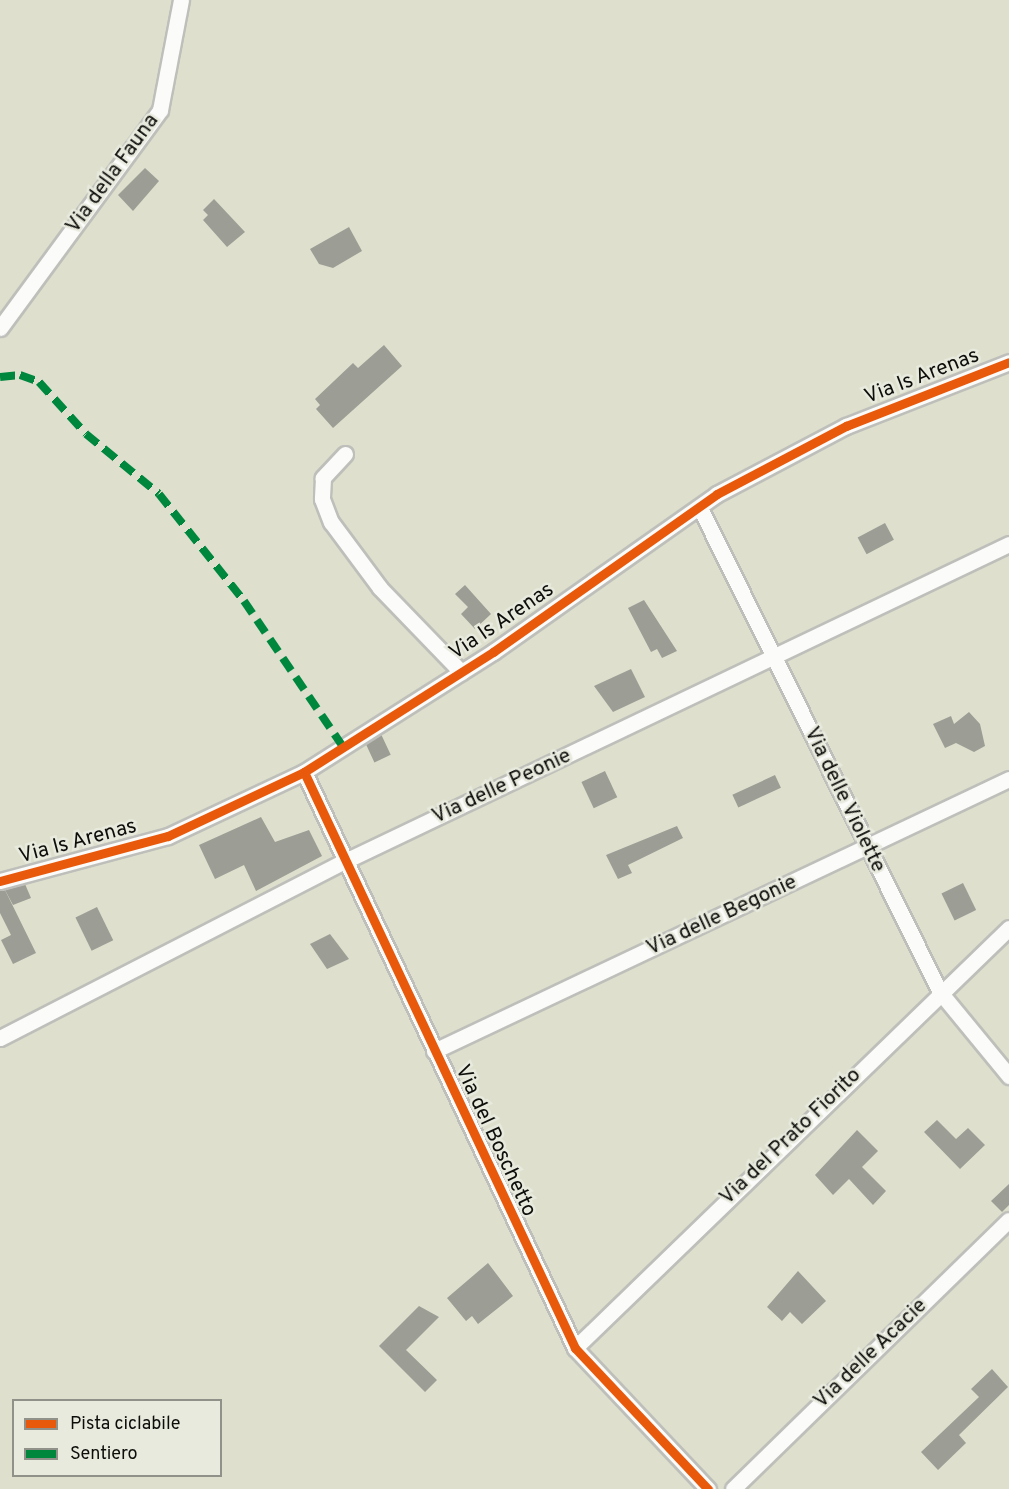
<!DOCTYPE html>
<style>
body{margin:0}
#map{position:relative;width:1009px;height:1489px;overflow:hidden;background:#e6e7e1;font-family:Overpass,sans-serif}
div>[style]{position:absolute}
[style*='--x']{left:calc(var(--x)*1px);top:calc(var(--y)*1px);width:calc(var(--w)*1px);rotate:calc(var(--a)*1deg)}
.green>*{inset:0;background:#dee0cd}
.building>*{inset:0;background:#9c9d95;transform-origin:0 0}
.roads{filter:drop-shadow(2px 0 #bebfba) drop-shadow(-2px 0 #bebfba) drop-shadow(0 2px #bebfba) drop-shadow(0 -2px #bebfba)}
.minor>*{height:15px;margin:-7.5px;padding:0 7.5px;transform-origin:7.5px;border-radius:7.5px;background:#fbfbfa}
.quiet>*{height:8px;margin-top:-4px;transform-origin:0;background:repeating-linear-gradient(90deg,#00873e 0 15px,transparent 0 23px)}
.cycleway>*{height:9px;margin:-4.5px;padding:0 4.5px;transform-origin:4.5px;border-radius:4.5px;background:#e8590c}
span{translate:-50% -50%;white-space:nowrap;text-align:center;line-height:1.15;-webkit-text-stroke:5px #e8eade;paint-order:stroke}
.street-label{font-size:21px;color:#0d0d0a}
.legend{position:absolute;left:12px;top:1399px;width:210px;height:78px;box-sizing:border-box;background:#e8eade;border:2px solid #909289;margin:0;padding:8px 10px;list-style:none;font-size:18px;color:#0d0d0a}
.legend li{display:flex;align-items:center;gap:12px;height:30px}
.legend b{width:30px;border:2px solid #909289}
</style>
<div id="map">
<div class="green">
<div style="clip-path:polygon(evenodd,0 0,1009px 0,1009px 1489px,0 1489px,0 0,14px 1400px,220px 1400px,220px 1476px,14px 1476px,14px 1400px)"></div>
</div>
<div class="building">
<div style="clip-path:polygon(145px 168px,159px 181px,133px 211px,118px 195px)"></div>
<div style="clip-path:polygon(214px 199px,245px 232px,227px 247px,203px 220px,208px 215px,203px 210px)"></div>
<div style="clip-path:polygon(349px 227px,362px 251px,333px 268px,319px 264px,310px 249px)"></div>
<div style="clip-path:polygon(384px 345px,402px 366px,333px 428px,316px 409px,320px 405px,315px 399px,353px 363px,358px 368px)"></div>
<div style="left:885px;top:523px;width:19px;height:31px;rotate:62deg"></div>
<div style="clip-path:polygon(465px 585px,491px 614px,475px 629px,461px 614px,468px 607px,455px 594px)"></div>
<div style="clip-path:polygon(644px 600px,677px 651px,662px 658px,657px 649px,651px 652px,628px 608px)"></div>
<div style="clip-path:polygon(631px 669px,645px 697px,613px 712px,594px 686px)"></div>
<div style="clip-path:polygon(969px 712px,980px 724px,985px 746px,974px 752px,956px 743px,945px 748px,933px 724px,951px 716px,954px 724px)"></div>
<div style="left:381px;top:734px;width:23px;height:18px;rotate:65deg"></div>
<div style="left:605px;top:771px;width:29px;height:26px;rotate:65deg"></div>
<div style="left:775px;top:775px;width:14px;height:47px;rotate:65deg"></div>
<div style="clip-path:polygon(261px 817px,275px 842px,309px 830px,322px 856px,256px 891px,244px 865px,215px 879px,199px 845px)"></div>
<div style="clip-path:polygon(677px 826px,683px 838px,628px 865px,632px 873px,618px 879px,606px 855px)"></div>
<div style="left:963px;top:883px;width:30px;height:24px;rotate:64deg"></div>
<div style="clip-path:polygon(25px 884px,31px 898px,13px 905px,5px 890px)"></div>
<div style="clip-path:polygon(0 890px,5px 890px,36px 953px,13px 964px,1px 940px,11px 935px,0 913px)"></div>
<div style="left:97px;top:907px;width:37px;height:24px;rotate:64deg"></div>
<div style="clip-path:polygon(330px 934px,349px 959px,327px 969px,310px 944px)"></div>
<div style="clip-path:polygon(937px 1120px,956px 1139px,968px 1128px,985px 1145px,960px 1169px,924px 1132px)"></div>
<div style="clip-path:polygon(857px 1130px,878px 1151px,862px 1167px,886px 1191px,873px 1205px,849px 1179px,833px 1195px,815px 1175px)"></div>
<div style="clip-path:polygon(1009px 1184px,1009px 1205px,1002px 1212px,991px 1201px)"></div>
<div style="clip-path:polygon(488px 1263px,513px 1296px,478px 1324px,472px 1316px,466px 1321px,447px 1298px)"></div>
<div style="clip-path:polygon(798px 1271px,826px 1301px,802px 1324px,790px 1312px,782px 1321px,767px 1307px)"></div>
<div style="clip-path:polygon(419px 1306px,439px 1317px,406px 1350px,437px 1380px,425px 1392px,379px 1346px)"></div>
<div style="clip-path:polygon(992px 1369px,1008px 1387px,959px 1435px,966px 1443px,938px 1470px,921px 1452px,979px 1397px,971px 1389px)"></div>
</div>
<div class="roads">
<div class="minor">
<div style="--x:0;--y:328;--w:270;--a:-53.7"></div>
<div style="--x:160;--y:110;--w:112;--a:-79.2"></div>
<div style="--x:345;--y:454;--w:33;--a:133"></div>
<div style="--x:323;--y:478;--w:21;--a:93"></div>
<div style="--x:322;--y:499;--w:25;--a:69"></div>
<div style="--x:331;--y:522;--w:82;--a:53.4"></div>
<div style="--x:380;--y:588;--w:117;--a:46"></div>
<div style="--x:701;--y:510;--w:538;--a:63.63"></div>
<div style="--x:940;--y:992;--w:109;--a:50.6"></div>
<div style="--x:304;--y:772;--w:637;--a:64.8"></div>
<div style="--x:575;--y:1348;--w:194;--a:46.7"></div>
<div style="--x:0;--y:881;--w:174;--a:-15"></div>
<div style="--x:168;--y:836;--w:150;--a:-25.2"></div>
<div style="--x:304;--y:772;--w:224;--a:-32.4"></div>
<div style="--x:493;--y:652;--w:274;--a:-35.2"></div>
<div style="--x:717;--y:494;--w:146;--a:-27.8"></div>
<div style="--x:846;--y:426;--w:175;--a:-21.4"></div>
<div style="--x:0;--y:1038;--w:386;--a:-27.2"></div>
<div style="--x:343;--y:862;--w:738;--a:-25.52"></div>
<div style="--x:434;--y:1051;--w:636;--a:-25.32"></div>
<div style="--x:575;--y:1348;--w:604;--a:-44.06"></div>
<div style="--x:733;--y:1489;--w:385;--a:-44.3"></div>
</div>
</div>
<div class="quiet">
<div style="--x:0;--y:377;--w:20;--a:-6"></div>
<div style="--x:20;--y:375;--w:20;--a:20"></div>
<div style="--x:39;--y:382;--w:70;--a:47.9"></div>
<div style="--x:86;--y:434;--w:94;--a:39.4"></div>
<div style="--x:159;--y:494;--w:137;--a:51.5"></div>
<div style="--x:244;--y:601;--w:174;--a:55.8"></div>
</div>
<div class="cycleway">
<div style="--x:304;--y:772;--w:637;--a:64.8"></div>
<div style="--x:575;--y:1348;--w:194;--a:46.7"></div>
<div style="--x:0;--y:881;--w:174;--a:-15"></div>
<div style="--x:168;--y:836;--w:150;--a:-25.2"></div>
<div style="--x:304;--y:772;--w:224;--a:-32.4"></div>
<div style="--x:493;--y:652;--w:274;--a:-35.2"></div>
<div style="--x:717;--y:494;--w:146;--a:-27.8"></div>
<div style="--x:846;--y:426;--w:175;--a:-21.4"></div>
</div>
<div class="street-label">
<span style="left:113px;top:174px;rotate:-54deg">Via della Fauna</span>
<span style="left:922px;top:377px;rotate:-21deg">Via Is Arenas</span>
<span style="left:502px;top:622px;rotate:-34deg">Via Is Arenas</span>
<span style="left:502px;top:787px;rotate:-25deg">Via delle Peonie</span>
<span style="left:844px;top:800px;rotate:64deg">Via delle Violette</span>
<span style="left:78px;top:842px;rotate:-15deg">Via Is Arenas</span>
<span style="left:722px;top:916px;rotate:-25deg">Via delle Begonie</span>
<span style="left:791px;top:1137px;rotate:-44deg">Via del Prato Fiorito</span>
<span style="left:495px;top:1141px;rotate:65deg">Via del Boschetto</span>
<span style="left:871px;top:1354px;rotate:-44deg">Via delle Acacie</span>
</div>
<ul class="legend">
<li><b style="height:8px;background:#e8590c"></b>Pista ciclabile</li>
<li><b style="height:8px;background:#00873e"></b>Sentiero</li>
</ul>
</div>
